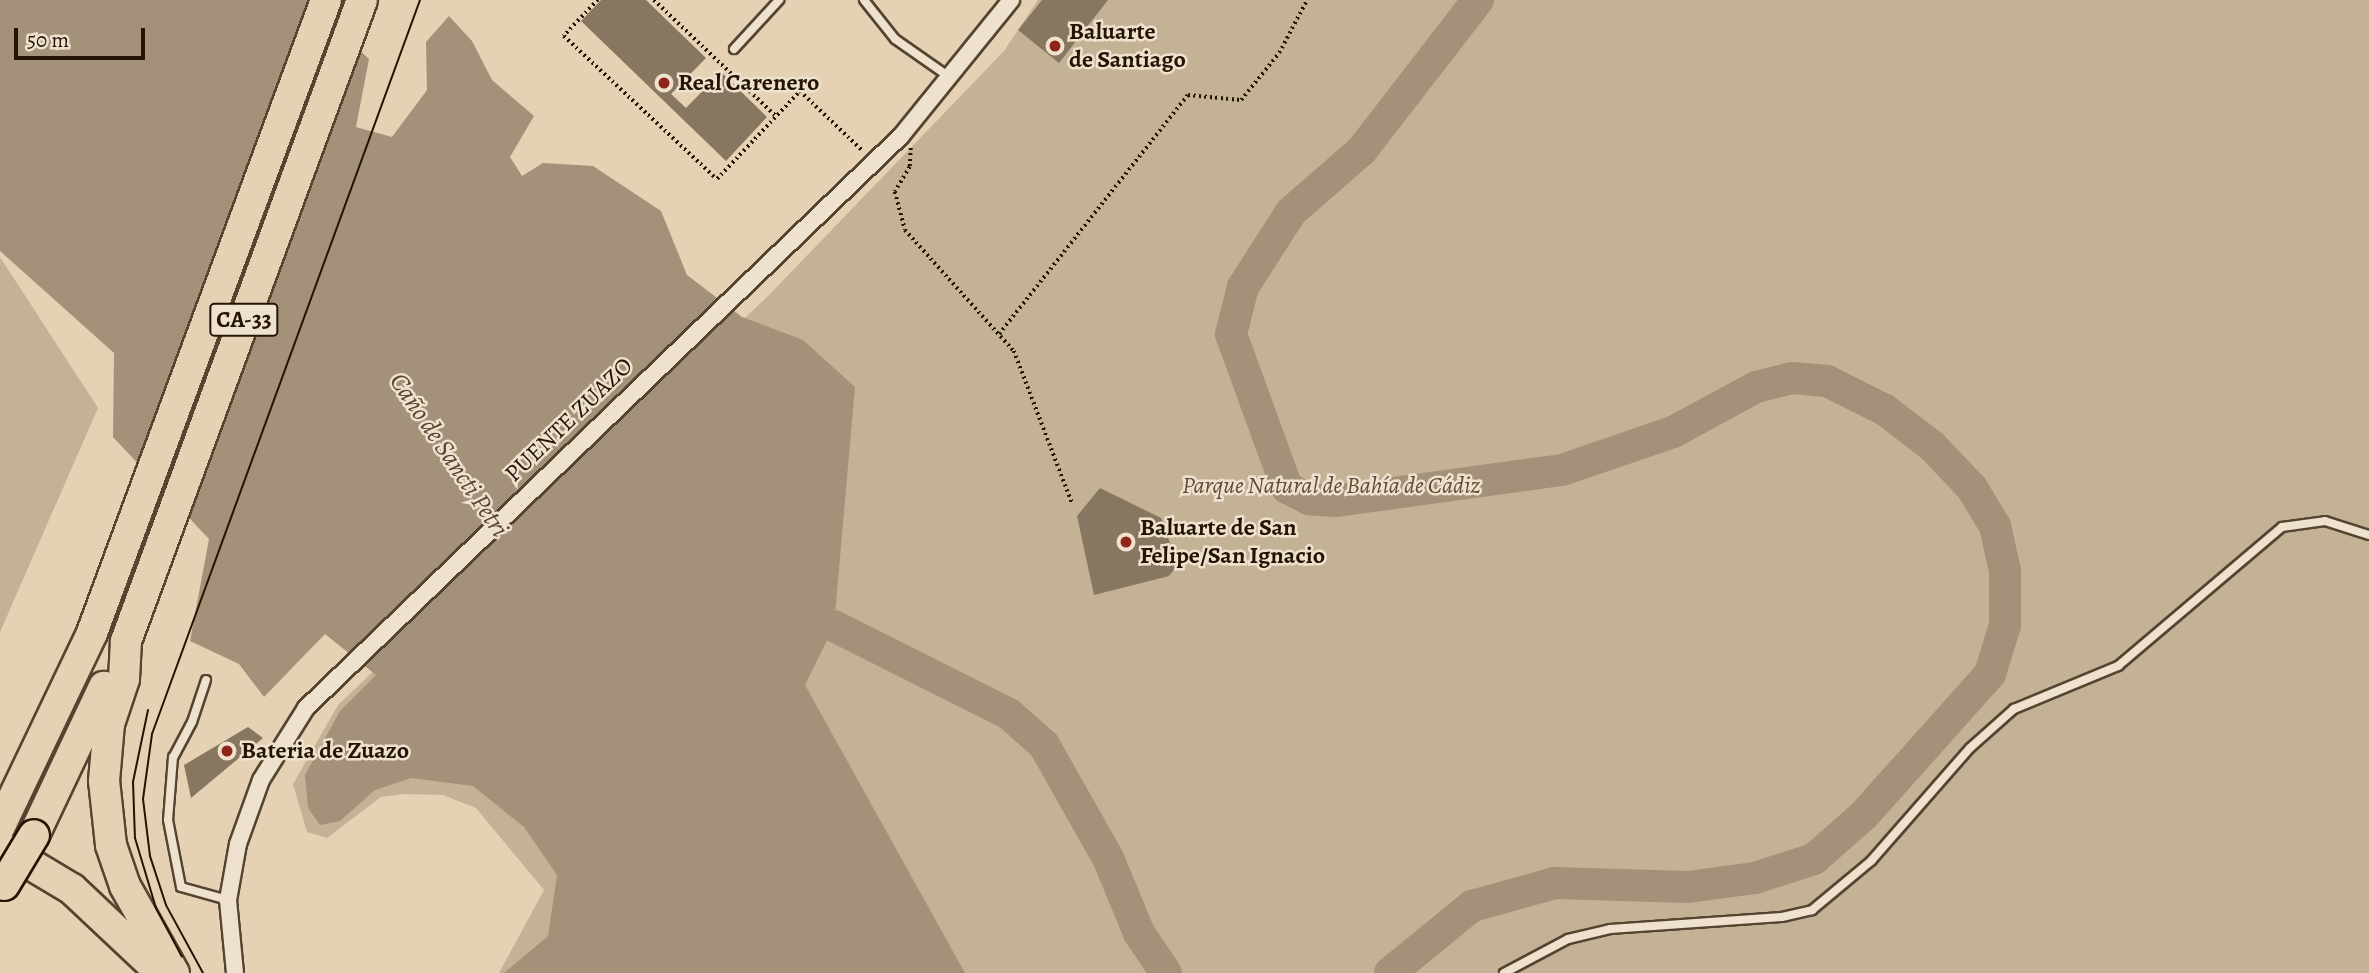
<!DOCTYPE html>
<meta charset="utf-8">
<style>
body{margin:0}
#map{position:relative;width:2369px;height:973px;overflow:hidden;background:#e5d2b5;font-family:Alegreya,serif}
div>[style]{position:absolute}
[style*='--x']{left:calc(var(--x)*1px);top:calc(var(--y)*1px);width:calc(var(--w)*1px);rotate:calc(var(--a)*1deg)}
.green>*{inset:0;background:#c4b297}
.water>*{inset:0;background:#a39179}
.river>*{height:32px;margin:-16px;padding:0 16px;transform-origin:16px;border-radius:16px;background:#a39179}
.building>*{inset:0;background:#887760}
.path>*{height:3.5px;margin-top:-1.75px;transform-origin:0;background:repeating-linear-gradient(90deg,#231404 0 2px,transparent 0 5.5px)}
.roads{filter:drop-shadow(2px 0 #544430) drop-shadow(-2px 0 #544430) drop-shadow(0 2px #544430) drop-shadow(0 -2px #544430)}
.lane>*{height:8px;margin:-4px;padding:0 4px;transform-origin:4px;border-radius:4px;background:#eee2cf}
.street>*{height:16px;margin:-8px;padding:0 8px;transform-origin:8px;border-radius:8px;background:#eee2cf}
.highway>*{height:30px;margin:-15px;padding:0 15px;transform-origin:15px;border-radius:15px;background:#e5d2b5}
.tram>*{height:2px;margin:-1px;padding:0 1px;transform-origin:1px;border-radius:1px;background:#231404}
.bridges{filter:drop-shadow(2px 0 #231404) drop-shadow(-2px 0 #231404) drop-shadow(0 2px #231404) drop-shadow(0 -2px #231404)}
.highway-bridge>*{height:30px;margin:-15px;padding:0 15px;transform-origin:15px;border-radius:15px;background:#e5d2b5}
.dots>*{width:19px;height:19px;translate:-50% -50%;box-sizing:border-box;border:4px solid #eee2cf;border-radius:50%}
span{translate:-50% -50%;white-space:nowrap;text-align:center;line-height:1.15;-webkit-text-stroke:5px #eee2cf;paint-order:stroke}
.shield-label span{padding:2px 5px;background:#eee2cf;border:2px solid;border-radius:5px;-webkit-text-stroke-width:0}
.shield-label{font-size:23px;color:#231404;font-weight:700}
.poi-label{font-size:24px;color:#231404;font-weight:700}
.left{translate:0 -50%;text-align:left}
.street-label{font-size:24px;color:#231404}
.park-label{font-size:24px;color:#5b4b37;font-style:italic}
.water-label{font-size:26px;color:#564633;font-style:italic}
.scale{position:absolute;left:14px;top:28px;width:131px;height:32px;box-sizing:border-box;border:4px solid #231404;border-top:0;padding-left:9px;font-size:21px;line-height:24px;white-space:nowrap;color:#231404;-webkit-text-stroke:5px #eee2cf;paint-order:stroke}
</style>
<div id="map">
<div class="green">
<div style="clip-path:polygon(1038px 0,2369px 0,2369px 973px,499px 973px,544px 890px,476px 808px,443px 795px,403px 794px,381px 797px,327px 838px,307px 832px,293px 784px,338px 705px,769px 295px,1004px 51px)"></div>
<div style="clip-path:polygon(0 257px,98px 408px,0 632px)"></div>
</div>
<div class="water">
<div style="clip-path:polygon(0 0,306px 0,369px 59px,356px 127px,392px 137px,427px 90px,426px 42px,449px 16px,472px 41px,492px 80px,534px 116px,510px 157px,522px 176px,543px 163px,593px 166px,661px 211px,687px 275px,742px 317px,803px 340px,855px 387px,834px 626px,805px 685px,965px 973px,504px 973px,548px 936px,557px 875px,524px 827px,473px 786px,411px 778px,375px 790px,340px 821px,320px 825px,308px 808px,305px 775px,340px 711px,376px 675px,325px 634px,264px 697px,239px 664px,190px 641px,209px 539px,113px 437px,114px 353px,0 251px)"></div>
</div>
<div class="river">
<div style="--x:834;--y:626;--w:196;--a:26.7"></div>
<div style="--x:1009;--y:714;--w:47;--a:41.5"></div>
<div style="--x:1044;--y:745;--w:130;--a:60.5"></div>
<div style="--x:1108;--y:858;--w:81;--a:67.5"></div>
<div style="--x:1139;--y:933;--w:48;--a:56"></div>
<div style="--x:1390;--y:973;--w:106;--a:-39.3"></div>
<div style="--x:1472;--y:906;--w:86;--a:-15.5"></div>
<div style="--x:1555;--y:883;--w:133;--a:1.7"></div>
<div style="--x:1688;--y:887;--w:68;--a:-7.7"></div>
<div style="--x:1755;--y:878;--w:62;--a:-17.9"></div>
<div style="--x:1814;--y:859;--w:65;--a:-41.3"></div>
<div style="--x:1863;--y:816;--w:191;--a:-48.2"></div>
<div style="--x:1990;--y:674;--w:51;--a:-73"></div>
<div style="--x:2005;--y:625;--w:54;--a:-90"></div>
<div style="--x:2005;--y:571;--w:46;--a:-102.5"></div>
<div style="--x:1995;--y:526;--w:44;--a:-121.2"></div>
<div style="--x:1972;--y:488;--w:58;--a:-133.6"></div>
<div style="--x:1932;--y:446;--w:59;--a:-142.5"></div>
<div style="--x:1885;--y:410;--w:65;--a:-153.4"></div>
<div style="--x:1827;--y:381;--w:35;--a:-175"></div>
<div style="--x:1792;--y:378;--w:37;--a:166"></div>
<div style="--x:1756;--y:387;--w:94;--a:151.5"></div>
<div style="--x:1673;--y:432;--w:117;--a:161.1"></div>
<div style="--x:1562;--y:470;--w:229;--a:172.2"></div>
<div style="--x:1335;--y:501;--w:26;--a:-176"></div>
<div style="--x:1309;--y:499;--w:25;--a:-153"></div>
<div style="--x:1287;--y:488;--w:164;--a:-110"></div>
<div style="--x:1231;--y:334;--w:49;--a:-75.7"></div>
<div style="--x:1243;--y:287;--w:89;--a:-57.4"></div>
<div style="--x:1291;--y:212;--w:94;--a:-41.1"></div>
<div style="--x:1362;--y:150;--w:190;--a:-52.3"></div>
</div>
<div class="building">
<div style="clip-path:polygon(601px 0,646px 0,706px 58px,671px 94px,686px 108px,721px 72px,767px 117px,726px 161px,581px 21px)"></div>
<div style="clip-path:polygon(1042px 0,1108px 0,1059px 63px,1018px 30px)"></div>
<div style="clip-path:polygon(1100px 488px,1161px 518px,1178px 565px,1169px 576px,1094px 595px,1077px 516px)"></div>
<div style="clip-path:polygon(248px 727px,263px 738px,191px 798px,184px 765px)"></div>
</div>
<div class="path">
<div style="--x:598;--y:0;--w:50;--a:133.4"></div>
<div style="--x:564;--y:36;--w:209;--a:43.1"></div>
<div style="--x:717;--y:179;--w:121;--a:-46.7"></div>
<div style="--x:800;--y:91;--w:87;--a:43.6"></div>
<div style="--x:654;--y:0;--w:168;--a:43.6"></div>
<div style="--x:911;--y:148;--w:19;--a:93"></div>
<div style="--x:910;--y:167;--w:29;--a:121"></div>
<div style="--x:895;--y:192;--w:39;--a:75"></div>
<div style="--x:905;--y:230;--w:163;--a:48"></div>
<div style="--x:1014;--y:351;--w:163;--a:69.1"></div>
<div style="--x:999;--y:334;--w:305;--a:-51.7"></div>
<div style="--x:1188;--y:95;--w:53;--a:5.4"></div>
<div style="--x:1241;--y:100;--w:60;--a:-51"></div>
<div style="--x:1279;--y:53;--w:60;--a:-62.2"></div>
</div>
<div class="roads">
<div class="lane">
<div style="--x:864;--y:0;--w:50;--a:51.5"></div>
<div style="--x:895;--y:39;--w:68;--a:34.9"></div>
<div style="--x:734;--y:49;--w:67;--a:-47.4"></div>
<div style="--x:206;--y:680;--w:44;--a:108.4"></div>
<div style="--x:192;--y:722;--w:40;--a:118"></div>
<div style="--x:173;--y:757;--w:63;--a:94.5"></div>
<div style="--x:168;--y:820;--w:68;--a:79"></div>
<div style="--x:181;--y:887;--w:49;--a:15.5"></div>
<div style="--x:1504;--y:973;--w:72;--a:-28"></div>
<div style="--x:1568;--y:939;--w:43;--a:-13.4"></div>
<div style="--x:1610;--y:929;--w:172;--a:-4"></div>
<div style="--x:1782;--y:917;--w:31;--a:-13"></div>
<div style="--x:1812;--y:910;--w:77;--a:-39.7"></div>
<div style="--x:1871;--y:861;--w:150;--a:-48.8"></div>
<div style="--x:1970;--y:748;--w:59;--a:-41.6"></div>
<div style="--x:2014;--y:709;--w:113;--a:-22.5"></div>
<div style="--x:2118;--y:666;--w:215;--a:-40.3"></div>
<div style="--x:2282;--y:527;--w:43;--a:-7.9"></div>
<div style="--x:2325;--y:521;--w:46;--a:17.7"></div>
</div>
<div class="street">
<div style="--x:235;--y:973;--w:73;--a:-95.5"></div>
<div style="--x:228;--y:900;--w:57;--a:-79.9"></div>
<div style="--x:238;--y:844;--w:68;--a:-70.2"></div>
<div style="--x:261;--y:780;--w:85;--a:-58"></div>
<div style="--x:306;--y:708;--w:825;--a:-43.87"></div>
<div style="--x:901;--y:136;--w:175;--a:-51"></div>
</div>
<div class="highway">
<div style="--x:0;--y:826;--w:214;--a:-64.5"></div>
<div style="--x:92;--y:633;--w:675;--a:-69.71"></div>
<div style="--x:34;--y:835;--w:164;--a:-64.7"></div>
<div style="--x:0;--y:846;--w:84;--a:30.8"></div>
<div style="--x:72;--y:889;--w:118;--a:43.3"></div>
<div style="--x:174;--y:973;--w:100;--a:-119.4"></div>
<div style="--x:125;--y:886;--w:43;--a:-108.9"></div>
<div style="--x:111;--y:845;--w:64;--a:-96.2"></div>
<div style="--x:104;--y:781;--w:57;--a:-85"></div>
<div style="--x:109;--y:724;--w:47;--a:-71.6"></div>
<div style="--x:124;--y:679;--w:38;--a:-87"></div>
<div style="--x:126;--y:641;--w:683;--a:-69.79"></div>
</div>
</div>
<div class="tram">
<div style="--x:148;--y:710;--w:74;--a:101.8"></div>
<div style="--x:133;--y:782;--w:56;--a:88"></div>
<div style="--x:135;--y:838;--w:73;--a:73.3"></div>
<div style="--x:156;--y:908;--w:55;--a:62"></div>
<div style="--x:203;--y:973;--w:77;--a:-118.6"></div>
<div style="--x:166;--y:905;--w:52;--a:-108.1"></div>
<div style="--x:150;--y:856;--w:57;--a:-97"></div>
<div style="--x:143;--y:799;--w:66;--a:-82.1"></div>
<div style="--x:152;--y:734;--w:781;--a:-69.94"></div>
</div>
<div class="bridges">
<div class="highway-bridge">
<div style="--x:4;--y:885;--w:58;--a:-59"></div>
</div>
</div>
<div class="dots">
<div style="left:1055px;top:46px;background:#8f2418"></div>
<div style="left:664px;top:83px;background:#8f2418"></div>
<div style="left:1126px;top:542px;background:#8f2418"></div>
<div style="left:227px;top:751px;background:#8f2418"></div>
</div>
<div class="shield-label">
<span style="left:244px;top:320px">CA-33</span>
</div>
<div class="poi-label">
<span class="left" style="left:1069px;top:46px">Baluarte<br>de Santiago</span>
<span class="left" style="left:678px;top:83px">Real Carenero</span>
<span class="left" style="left:1140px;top:542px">Baluarte de San<br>Felipe/San Ignacio</span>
<span class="left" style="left:241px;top:751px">Bateria de Zuazo</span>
</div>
<div class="street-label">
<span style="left:569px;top:420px;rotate:-44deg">PUENTE ZUAZO</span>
</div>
<div class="park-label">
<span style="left:1331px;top:486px">Parque Natural de Bahía de Cádiz</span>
</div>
<div class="water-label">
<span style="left:449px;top:455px;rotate:56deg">Caño de Sancti Petri</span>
</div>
<div class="scale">50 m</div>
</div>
